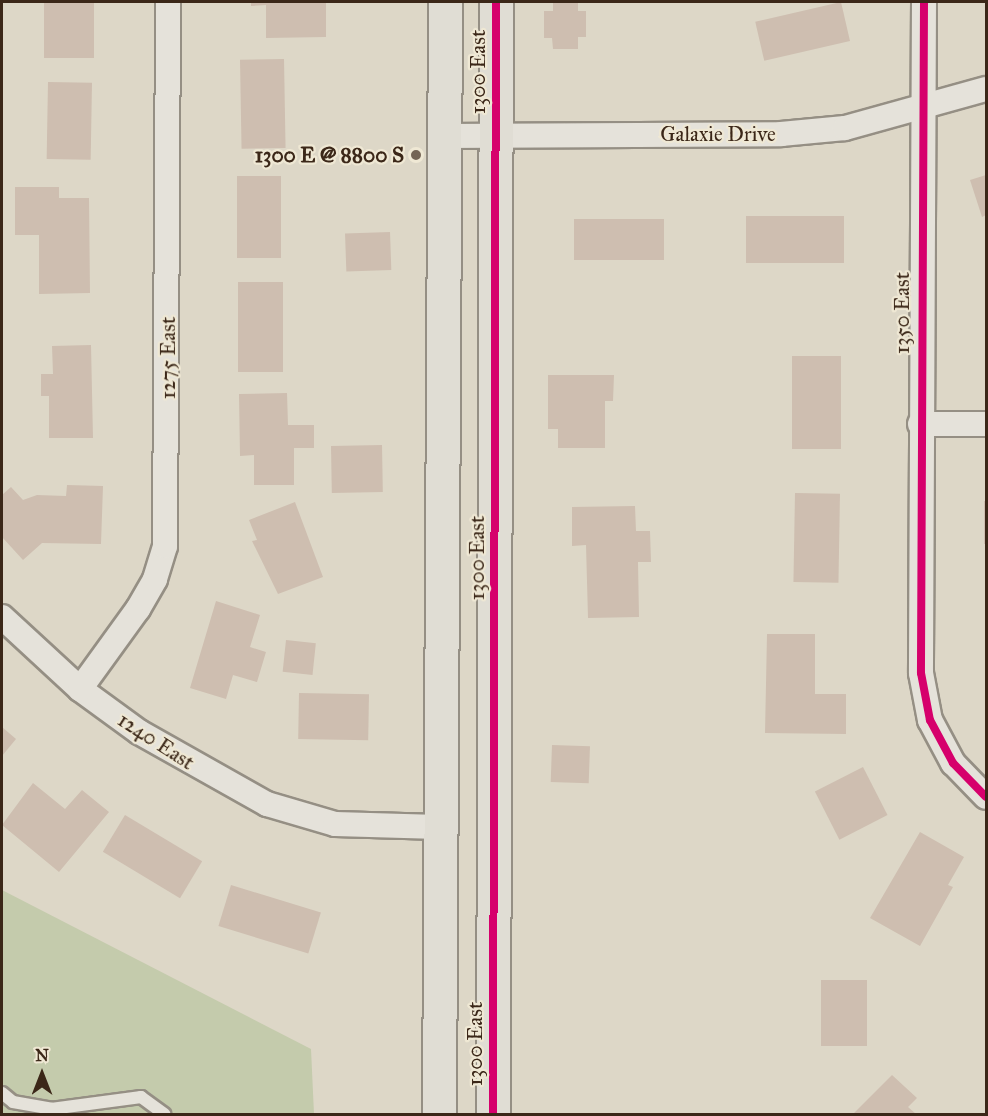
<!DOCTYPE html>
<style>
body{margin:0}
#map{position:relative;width:988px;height:1116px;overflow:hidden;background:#ddd7c7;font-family:"IM FELL Great Primer",serif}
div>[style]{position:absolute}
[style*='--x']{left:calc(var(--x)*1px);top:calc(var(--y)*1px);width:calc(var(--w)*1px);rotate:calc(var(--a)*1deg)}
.green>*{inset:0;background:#c4cbac}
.building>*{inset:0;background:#cebeb0;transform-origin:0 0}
.roads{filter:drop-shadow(2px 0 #958f84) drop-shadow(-2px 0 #958f84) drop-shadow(0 2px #958f84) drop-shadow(0 -2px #958f84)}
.lane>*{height:12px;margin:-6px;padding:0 6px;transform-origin:6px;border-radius:6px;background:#e5e2da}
.street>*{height:24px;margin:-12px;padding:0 12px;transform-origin:12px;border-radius:12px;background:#e5e2da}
.primary>*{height:33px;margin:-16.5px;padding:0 16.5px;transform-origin:16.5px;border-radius:16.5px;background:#e0ddd4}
.cycleway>*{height:8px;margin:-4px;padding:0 4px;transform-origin:4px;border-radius:4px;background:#d6006c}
.dots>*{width:16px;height:16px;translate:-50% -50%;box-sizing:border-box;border:3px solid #efe8d4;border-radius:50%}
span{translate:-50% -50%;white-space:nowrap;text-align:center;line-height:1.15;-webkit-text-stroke:4.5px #efe8d4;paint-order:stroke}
.street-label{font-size:21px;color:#3b2718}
.poi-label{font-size:21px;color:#3b2718;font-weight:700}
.right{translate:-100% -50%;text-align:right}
.frame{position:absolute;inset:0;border:3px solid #3b2718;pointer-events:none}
.north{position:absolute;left:12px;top:1044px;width:60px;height:60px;-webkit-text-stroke:4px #efe8d4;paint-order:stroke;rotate:0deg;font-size:16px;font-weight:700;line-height:24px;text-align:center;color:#3b2718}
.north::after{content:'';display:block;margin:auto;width:21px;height:27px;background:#3b2718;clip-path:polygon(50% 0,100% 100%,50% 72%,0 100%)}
</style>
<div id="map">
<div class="green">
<div style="clip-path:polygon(2px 890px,311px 1049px,314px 1114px,2px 1114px)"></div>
</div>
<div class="building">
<div style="left:44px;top:2px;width:50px;height:56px"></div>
<div style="clip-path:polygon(251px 2px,326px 2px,326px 37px,266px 38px,266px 5px,251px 6px)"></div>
<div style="clip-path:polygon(553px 2px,578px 2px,578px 11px,586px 11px,586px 37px,578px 37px,578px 49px,553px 49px,552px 38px,544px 38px,544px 11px,553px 11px)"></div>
<div style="left:841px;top:2px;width:40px;height:88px;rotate:77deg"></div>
<div style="left:284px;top:59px;width:89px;height:44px;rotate:89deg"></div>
<div style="left:48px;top:82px;width:44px;height:77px;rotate:1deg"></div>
<div style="clip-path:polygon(986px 175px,986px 215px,982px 217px,970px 180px)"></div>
<div style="left:237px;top:176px;width:44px;height:82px"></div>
<div style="clip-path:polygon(15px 187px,59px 187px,59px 198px,89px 198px,90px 293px,39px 294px,39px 235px,15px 235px)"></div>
<div style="left:746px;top:216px;width:98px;height:47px"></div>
<div style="left:664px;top:219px;width:41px;height:90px;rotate:90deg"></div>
<div style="left:390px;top:232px;width:38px;height:45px;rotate:88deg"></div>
<div style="left:238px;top:282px;width:45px;height:90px"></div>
<div style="clip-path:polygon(91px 345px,93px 438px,49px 438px,49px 396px,41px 396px,41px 374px,53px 374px,52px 346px)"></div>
<div style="left:792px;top:356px;width:49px;height:93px"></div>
<div style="clip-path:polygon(548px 375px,614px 375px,613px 401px,605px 401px,605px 448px,558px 448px,558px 429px,548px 429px)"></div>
<div style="clip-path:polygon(287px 393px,288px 425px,314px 425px,314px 448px,294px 448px,294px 485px,254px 485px,254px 455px,240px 456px,239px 394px)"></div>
<div style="left:382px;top:445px;width:47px;height:51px;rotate:89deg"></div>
<div style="clip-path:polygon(67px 485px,103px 486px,101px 544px,42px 543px,23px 560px,2px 537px,2px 495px,11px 487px,23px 500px,37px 495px,66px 496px)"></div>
<div style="left:795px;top:493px;width:45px;height:89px;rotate:1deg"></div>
<div style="left:984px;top:501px;width:2px;height:43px"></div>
<div style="clip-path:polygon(295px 502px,323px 577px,278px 594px,252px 541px,257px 540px,249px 520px)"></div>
<div style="clip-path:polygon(635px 506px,636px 531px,650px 531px,651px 562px,638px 562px,639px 617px,588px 618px,586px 545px,572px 546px,572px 507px)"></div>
<div style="clip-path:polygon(216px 601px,260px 615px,250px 647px,266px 652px,257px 682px,233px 675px,226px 699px,190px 688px)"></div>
<div style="clip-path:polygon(767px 634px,815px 634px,815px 694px,846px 694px,846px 734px,765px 733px)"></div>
<div style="left:286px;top:640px;width:30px;height:32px;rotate:6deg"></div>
<div style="left:299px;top:693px;width:70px;height:46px;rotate:1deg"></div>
<div style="clip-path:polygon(2px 727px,16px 739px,2px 756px)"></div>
<div style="left:552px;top:745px;width:38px;height:37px;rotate:2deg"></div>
<div style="left:863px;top:767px;width:54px;height:54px;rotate:63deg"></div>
<div style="clip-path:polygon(33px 783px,65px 809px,82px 790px,109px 812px,59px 872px,2px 825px)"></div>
<div style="left:125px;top:815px;width:90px;height:43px;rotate:31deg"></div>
<div style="clip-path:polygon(920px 832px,964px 857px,948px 885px,953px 887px,920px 946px,870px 918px)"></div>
<div style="left:231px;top:885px;width:94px;height:43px;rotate:17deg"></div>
<div style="left:821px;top:980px;width:46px;height:66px"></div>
<div style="clip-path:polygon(892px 1075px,917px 1098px,908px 1107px,916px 1114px,853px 1114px)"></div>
</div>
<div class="roads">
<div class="lane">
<div style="--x:2;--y:1093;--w:14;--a:39"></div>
<div style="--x:13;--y:1102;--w:39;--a:10"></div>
<div style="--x:51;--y:1109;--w:91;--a:-7.6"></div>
<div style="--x:141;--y:1097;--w:29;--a:36"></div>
</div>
<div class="street">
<div style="--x:924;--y:2;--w:671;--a:90.26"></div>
<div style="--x:921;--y:673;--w:48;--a:79.2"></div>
<div style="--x:930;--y:720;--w:49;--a:61.9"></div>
<div style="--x:953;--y:763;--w:47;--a:45.9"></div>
<div style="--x:444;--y:136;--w:337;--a:-0.3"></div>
<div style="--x:781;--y:134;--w:64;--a:-5.4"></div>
<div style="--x:845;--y:128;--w:146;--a:-15.5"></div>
<div style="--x:920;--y:424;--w:66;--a:0"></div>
<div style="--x:2;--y:617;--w:106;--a:42.7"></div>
<div style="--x:80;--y:689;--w:73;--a:36.1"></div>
<div style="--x:139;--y:732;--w:147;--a:29.4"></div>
<div style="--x:267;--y:804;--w:71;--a:16.4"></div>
<div style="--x:335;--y:824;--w:104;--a:1.7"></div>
<div style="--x:80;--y:689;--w:99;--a:-54.1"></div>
<div style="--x:138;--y:609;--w:34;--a:-60"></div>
<div style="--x:155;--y:579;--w:34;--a:-73"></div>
<div style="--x:165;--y:546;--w:544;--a:-89.68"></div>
</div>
<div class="primary">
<div style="--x:439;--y:1114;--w:1112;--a:-89.69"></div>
<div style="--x:493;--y:1114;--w:1112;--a:-89.85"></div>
</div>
</div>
<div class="cycleway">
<div style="--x:924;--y:2;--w:671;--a:90.26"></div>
<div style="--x:921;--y:673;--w:48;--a:79.2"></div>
<div style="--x:930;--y:720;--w:49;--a:61.9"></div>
<div style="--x:953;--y:763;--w:47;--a:45.9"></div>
<div style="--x:493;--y:1114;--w:1112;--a:-89.85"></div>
</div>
<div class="dots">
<div style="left:416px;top:155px;background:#746555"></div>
</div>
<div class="street-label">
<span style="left:478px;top:72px;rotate:-90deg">1300 East</span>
<span style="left:718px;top:134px">Galaxie Drive</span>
<span style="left:902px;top:313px;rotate:-90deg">1350 East</span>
<span style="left:168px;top:358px;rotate:-90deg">1275 East</span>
<span style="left:477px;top:558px;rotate:-90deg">1300 East</span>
<span style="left:156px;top:741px;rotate:33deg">1240 East</span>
<span style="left:475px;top:1044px;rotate:-90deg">1300 East</span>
</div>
<div class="poi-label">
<span class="right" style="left:404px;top:155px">1300 E @ 8800 S</span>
</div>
<div class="frame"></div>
<div class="north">N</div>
</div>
